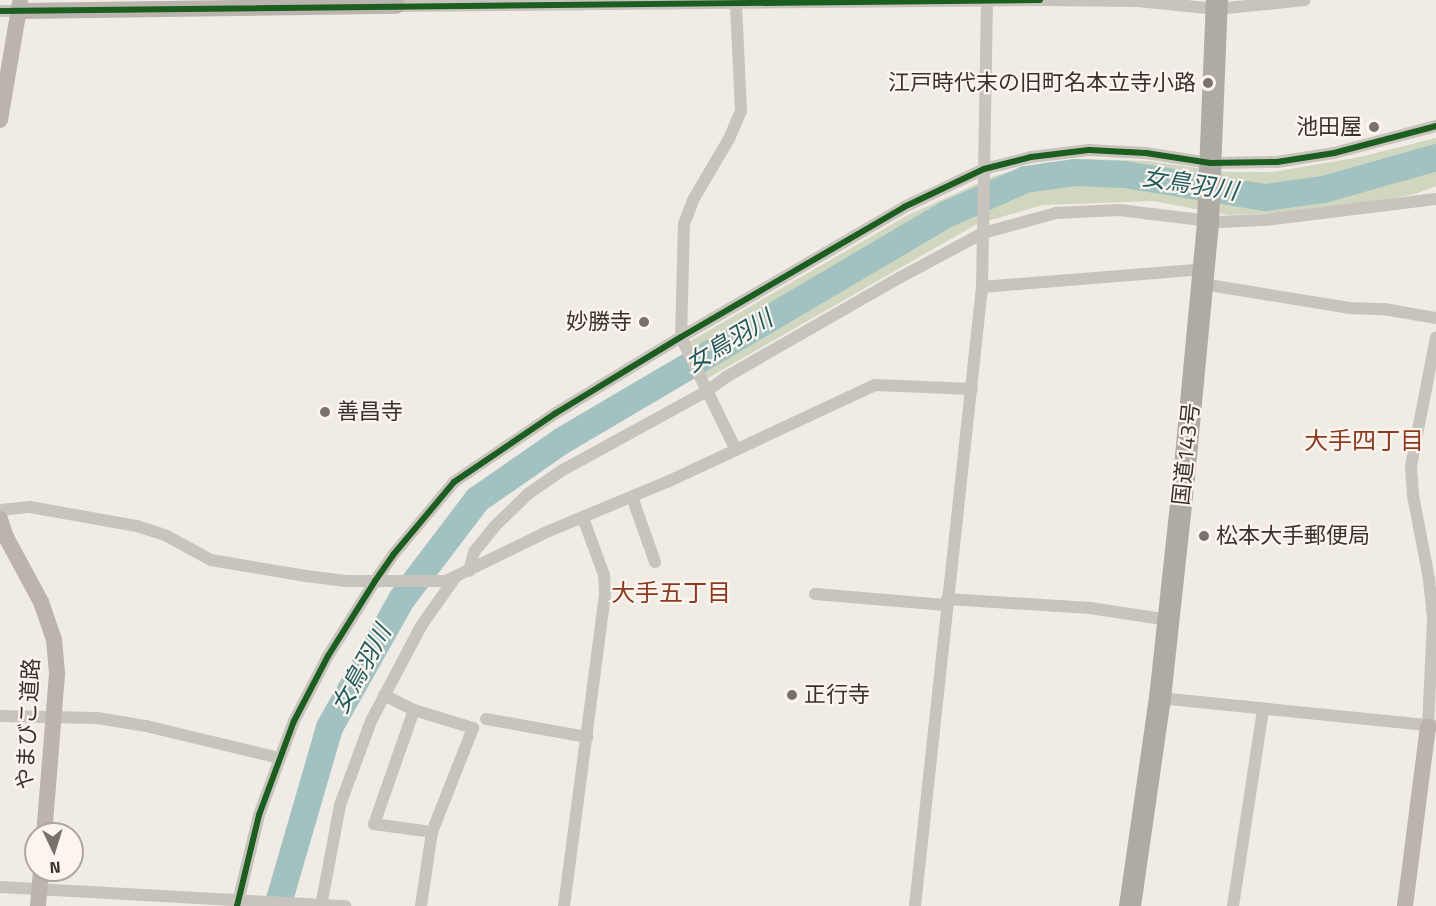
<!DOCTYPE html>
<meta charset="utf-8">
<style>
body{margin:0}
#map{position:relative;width:1436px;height:906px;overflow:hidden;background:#f0ebe5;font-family:"Titillium Web","Noto Sans JP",sans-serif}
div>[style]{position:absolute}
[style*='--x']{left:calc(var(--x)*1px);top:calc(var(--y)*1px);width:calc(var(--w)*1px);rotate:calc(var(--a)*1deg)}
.green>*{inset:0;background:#d1d6bf}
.river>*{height:27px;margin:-13.5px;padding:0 13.5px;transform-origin:13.5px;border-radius:13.5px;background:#a1c2c1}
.street>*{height:12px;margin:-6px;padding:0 6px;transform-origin:6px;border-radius:6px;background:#c9c3be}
.secondary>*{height:16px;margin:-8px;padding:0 8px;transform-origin:8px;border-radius:8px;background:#bab3ae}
.highway>*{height:22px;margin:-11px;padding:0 11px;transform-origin:11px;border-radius:11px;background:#afaaa4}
.cycleway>*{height:6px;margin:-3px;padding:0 3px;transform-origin:3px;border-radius:3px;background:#1b5e20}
.dots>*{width:16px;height:16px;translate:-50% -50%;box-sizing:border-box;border:3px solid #fbf5ee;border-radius:50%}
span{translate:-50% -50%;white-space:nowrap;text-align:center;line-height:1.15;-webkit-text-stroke:4.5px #fbf5ee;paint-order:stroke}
.poi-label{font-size:22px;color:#3b302b}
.right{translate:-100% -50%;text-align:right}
.left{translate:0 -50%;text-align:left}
.street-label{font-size:22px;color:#3b302b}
.water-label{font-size:24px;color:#1f5a5e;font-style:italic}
.neighbourhood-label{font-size:24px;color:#8c3b22}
.north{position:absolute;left:24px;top:822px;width:60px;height:60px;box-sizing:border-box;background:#fbf5ee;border:2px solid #aea6a0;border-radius:50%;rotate:176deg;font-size:16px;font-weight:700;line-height:24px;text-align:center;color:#3b302b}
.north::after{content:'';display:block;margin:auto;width:21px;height:27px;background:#7a716c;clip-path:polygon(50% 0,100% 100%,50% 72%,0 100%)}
</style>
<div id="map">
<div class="green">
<div style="clip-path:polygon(1436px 138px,1436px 153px,1425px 157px,1323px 184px,1266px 191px,1225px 181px,1126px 169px,1074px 169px,1023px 176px,934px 218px,694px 356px,687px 343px,908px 215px,994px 176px,1043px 163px,1087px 159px,1147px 161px,1226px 172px,1273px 172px,1360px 157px)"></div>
<div style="clip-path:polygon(1436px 171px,1436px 186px,1415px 194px,1350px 206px,1286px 213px,1227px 215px,1153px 201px,1043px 205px,977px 224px,708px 378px,697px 363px,989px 196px,1038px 181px,1080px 176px,1124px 178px,1185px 191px,1214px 200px,1287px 204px)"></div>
</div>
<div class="river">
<div style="--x:277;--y:906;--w:186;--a:-73.8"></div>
<div style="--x:329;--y:727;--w:147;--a:-60.6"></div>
<div style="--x:401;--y:599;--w:126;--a:-52.8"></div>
<div style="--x:477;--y:499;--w:103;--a:-34.8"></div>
<div style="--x:562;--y:440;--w:446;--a:-30.5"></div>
<div style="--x:946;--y:214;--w:86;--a:-23.9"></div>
<div style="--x:1025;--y:179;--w:49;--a:-8.1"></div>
<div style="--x:1074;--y:172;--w:50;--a:2.3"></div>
<div style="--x:1124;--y:174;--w:143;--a:9.3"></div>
<div style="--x:1265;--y:197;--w:59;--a:-7.9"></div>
<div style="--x:1323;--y:189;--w:117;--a:-15.8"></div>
</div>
<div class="street">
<div style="--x:397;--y:0;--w:6;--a:90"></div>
<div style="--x:397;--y:6;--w:643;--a:-0.53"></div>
<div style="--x:1043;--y:0;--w:95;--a:0.6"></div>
<div style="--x:1138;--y:1;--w:79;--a:5.8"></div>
<div style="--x:1217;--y:9;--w:88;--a:-5.8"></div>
<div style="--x:0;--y:11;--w:20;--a:0"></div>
<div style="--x:1203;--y:284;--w:148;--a:9.3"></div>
<div style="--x:1349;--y:308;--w:35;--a:2"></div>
<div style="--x:1384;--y:309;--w:53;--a:9.8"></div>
<div style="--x:982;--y:287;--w:223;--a:-4.6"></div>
<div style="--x:736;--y:450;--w:126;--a:-116"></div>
<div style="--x:681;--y:337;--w:113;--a:-88.5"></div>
<div style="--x:684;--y:224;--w:26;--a:-69"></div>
<div style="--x:693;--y:200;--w:71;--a:-59.5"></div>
<div style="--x:729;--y:139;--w:30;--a:-67"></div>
<div style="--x:741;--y:111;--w:108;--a:-92.7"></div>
<div style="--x:632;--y:497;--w:69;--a:70.5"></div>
<div style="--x:0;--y:510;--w:30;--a:-6"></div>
<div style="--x:30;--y:507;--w:109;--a:10.1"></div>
<div style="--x:137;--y:526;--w:32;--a:18"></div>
<div style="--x:167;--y:536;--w:50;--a:28.6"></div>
<div style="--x:211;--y:560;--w:96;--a:9.6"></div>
<div style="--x:306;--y:576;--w:40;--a:7.1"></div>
<div style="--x:346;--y:581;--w:100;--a:0"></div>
<div style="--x:446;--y:581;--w:114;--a:-25.9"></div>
<div style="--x:549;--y:531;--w:128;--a:-22.6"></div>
<div style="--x:667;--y:482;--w:230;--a:-25"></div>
<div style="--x:875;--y:385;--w:97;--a:2.4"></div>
<div style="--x:469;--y:571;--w:20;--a:-75"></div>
<div style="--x:474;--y:552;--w:32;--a:-51"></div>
<div style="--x:494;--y:527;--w:47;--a:-44.1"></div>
<div style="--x:528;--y:494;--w:40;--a:-34.9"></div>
<div style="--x:561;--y:471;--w:166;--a:-28.7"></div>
<div style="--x:707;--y:391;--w:24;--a:-36"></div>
<div style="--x:726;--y:377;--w:199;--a:-29.8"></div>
<div style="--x:899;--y:278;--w:95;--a:-28.2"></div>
<div style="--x:983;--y:233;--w:76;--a:-15.3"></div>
<div style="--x:1056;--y:213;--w:63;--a:-2.7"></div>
<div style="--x:1119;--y:210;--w:100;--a:6.9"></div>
<div style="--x:1218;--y:222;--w:47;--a:-2.4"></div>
<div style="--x:1265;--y:220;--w:172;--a:-7"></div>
<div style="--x:815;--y:594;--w:131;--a:4.8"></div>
<div style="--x:947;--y:599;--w:143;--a:3.6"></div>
<div style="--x:1090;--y:608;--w:80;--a:8.6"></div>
<div style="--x:384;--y:695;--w:34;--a:27"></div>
<div style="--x:414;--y:710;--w:62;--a:17"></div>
<div style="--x:473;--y:728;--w:112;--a:111.5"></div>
<div style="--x:432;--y:832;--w:75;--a:98.5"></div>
<div style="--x:1160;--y:698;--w:275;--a:5.8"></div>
<div style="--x:414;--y:710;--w:121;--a:109.3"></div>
<div style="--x:374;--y:824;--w:59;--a:7.9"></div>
<div style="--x:0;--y:716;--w:97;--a:1.2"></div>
<div style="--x:97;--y:718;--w:50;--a:9.3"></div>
<div style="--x:146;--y:726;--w:137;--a:13.5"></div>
<div style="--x:486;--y:719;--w:103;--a:10.1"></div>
<div style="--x:1428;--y:726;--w:108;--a:-87.3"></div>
<div style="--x:1433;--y:618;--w:39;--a:-96"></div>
<div style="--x:1429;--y:579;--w:86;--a:-100.8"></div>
<div style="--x:1413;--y:495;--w:29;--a:-94"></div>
<div style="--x:1411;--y:466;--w:131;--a:-79"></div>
<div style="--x:0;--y:887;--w:346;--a:3.2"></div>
<div style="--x:237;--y:906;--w:94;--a:-76.4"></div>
<div style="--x:259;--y:815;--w:100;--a:-69.6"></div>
<div style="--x:294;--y:721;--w:73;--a:-62.4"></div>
<div style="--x:328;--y:656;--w:89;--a:-57.9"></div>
<div style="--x:375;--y:581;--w:32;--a:-55"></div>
<div style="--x:393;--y:555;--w:95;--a:-50.1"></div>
<div style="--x:454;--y:482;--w:123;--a:-34.1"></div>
<div style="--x:556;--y:413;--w:146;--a:-31.3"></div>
<div style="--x:681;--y:337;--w:258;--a:-30.2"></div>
<div style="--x:904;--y:207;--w:89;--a:-25.4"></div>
<div style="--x:984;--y:169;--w:49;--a:-14.3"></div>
<div style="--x:1031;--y:157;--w:58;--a:-6.9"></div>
<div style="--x:1089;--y:150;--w:57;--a:3"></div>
<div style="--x:1146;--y:153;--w:65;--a:8.9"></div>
<div style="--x:1210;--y:163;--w:67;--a:-0.9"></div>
<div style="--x:1277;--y:162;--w:58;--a:-9"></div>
<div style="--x:1334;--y:153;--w:106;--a:-14.8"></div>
<div style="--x:321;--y:906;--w:103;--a:-79.3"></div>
<div style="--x:340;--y:805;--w:90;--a:-69.7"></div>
<div style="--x:371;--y:721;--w:107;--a:-62.2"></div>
<div style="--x:421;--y:626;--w:59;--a:-54.7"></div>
<div style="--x:564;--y:906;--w:316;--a:-82.5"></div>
<div style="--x:605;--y:593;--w:18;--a:-93"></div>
<div style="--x:604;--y:575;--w:61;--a:-110.2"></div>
<div style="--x:915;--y:906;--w:623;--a:-83.82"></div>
<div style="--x:982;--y:287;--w:286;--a:-89"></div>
<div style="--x:1233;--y:906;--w:198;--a:-81.3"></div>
</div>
<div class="secondary">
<div style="--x:20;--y:11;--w:377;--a:-0.8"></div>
<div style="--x:0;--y:120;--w:119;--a:-80.3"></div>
<div style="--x:0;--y:519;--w:19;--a:72"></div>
<div style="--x:6;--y:537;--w:74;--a:61.7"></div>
<div style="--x:41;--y:602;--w:39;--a:71"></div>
<div style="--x:54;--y:639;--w:35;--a:85"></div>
<div style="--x:57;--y:674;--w:161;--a:94.6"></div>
<div style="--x:38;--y:906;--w:36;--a:-85"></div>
<div style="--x:1405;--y:906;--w:181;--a:-82.7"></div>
</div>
<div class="highway">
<div style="--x:1130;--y:906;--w:210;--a:-81.8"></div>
<div style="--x:1160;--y:698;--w:222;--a:-83.8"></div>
<div style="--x:1184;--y:477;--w:256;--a:-84.6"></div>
<div style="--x:1208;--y:222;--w:222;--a:-87.7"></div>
</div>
<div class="cycleway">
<div style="--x:0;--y:11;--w:1040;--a:-0.61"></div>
<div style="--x:237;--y:906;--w:94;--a:-76.4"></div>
<div style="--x:259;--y:815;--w:100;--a:-69.6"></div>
<div style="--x:294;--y:721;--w:73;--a:-62.4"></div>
<div style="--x:328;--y:656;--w:89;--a:-57.9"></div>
<div style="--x:375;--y:581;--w:32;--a:-55"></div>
<div style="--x:393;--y:555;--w:95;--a:-50.1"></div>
<div style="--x:454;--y:482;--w:123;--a:-34.1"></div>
<div style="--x:556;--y:413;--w:146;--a:-31.3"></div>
<div style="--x:681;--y:337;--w:258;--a:-30.2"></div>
<div style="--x:904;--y:207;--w:89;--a:-25.4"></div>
<div style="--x:984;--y:169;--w:49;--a:-14.3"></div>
<div style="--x:1031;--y:157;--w:58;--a:-6.9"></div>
<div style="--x:1089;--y:150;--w:57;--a:3"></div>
<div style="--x:1146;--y:153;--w:65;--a:8.9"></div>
<div style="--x:1210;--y:163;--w:67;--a:-0.9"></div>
<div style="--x:1277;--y:162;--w:58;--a:-9"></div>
<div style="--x:1334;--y:153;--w:106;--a:-14.8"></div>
</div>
<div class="dots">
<div style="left:1208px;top:83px;background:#7a716c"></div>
<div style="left:1374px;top:127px;background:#7a716c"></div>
<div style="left:644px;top:322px;background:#7a716c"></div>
<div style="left:325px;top:412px;background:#7a716c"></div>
<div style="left:1204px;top:536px;background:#7a716c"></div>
<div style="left:792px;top:695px;background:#7a716c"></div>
</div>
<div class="poi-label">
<span class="right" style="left:1196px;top:83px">江戸時代末の旧町名本立寺小路</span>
<span class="right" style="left:1362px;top:127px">池田屋</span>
<span class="right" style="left:632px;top:322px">妙勝寺</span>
<span class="left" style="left:337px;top:412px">善昌寺</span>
<span class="left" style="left:1216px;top:536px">松本大手郵便局</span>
<span class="left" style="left:804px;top:695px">正行寺</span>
</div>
<div class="street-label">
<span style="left:1186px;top:454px;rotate:-84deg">国道143号</span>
<span style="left:28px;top:724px;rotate:-87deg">やまびこ道路</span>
</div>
<div class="water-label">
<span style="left:1190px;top:184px;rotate:9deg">女鳥羽川</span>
<span style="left:729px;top:341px;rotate:-31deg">女鳥羽川</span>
<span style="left:361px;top:669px;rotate:-61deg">女鳥羽川</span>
</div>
<div class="neighbourhood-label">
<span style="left:1364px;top:441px">大手四丁目</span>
<span style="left:671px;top:593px">大手五丁目</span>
</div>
<div class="north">N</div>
</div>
